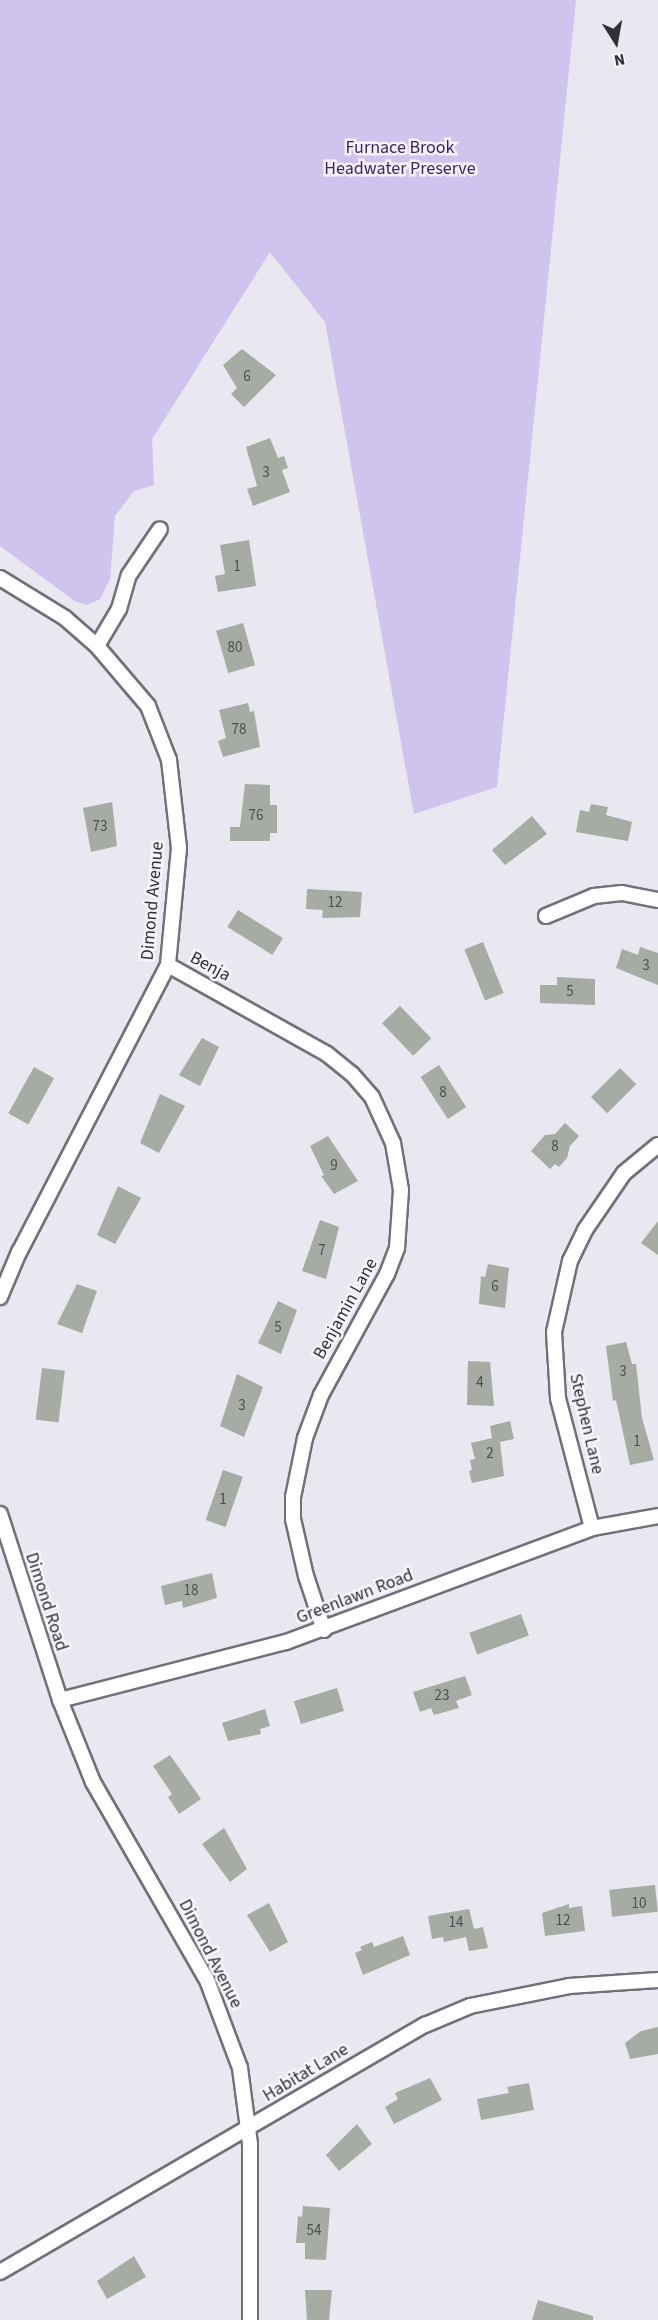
<!DOCTYPE html>
<style>
body{margin:0}
#map{position:relative;width:658px;height:2320px;overflow:hidden;background:#e9e7f0;font-family:"Source Sans 3",sans-serif}
div>[style]{position:absolute}
[style*='--x']{left:calc(var(--x)*1px);top:calc(var(--y)*1px);width:calc(var(--w)*1px);rotate:calc(var(--a)*1deg)}
.green>*{inset:0;background:#d0c3ed}
.building>*{inset:0;background:#a6aba3;transform-origin:0 0}
.roads{filter:drop-shadow(2px 0 #727078) drop-shadow(-2px 0 #727078) drop-shadow(0 2px #727078) drop-shadow(0 -2px #727078)}
.street>*{height:14px;margin:-7px;padding:0 7px;transform-origin:7px;border-radius:7px;background:#fff}
span{translate:-50% -50%;white-space:nowrap;text-align:center;line-height:1.15;-webkit-text-stroke:5px #f7f4fe;paint-order:stroke}
.number-label{font-size:15px;color:#4e4f50}
.number-label span{-webkit-text-stroke-width:0}
.park-label{font-size:18px;color:#3e2365}
.street-label{font-size:18px;color:#313034}
.north{position:absolute;left:586px;top:12px;width:60px;height:60px;-webkit-text-stroke:4px #f7f4fe;paint-order:stroke;rotate:169deg;font-size:16px;font-weight:700;line-height:24px;text-align:center;color:#313034}
.north::after{content:'';display:block;margin:auto;width:21px;height:27px;background:#313034;clip-path:polygon(50% 0,100% 100%,50% 72%,0 100%)}
</style>
<div id="map">
<div class="green">
<div style="clip-path:polygon(0 0,576px 0,497px 787px,414px 814px,325px 322px,270px 252px,152px 439px,154px 485px,134px 491px,115px 516px,110px 579px,100px 599px,87px 605px,76px 602px,0 546px)"></div>
</div>
<div class="building">
<div style="clip-path:polygon(242px 349px,276px 375px,244px 407px,231px 394px,237px 388px,223px 365px)"></div>
<div style="clip-path:polygon(270px 438px,278px 458px,284px 456px,288px 468px,282px 470px,290px 492px,253px 506px,247px 489px,257px 486px,246px 447px)"></div>
<div style="clip-path:polygon(249px 540px,256px 586px,218px 592px,215px 576px,225px 574px,220px 545px)"></div>
<div style="left:243px;top:623px;width:44px;height:28px;rotate:74deg"></div>
<div style="clip-path:polygon(248px 703px,250px 712px,254px 711px,260px 747px,223px 757px,218px 741px,226px 738px,219px 710px)"></div>
<div style="clip-path:polygon(245px 784px,270px 785px,270px 805px,277px 805px,277px 833px,270px 833px,270px 841px,230px 841px,230px 827px,240px 827px)"></div>
<div style="clip-path:polygon(112px 802px,117px 846px,91px 852px,83px 808px)"></div>
<div style="clip-path:polygon(591px 804px,608px 807px,606px 815px,632px 822px,628px 841px,576px 832px,580px 810px,589px 812px)"></div>
<div style="clip-path:polygon(532px 816px,547px 834px,505px 865px,492px 850px)"></div>
<div style="clip-path:polygon(307px 889px,362px 892px,360px 917px,322px 918px,323px 910px,306px 909px)"></div>
<div style="left:238px;top:910px;width:53px;height:20px;rotate:32deg"></div>
<div style="left:483px;top:942px;width:55px;height:20px;rotate:68deg"></div>
<div style="clip-path:polygon(640px 947px,658px 953px,658px 985px,616px 968px,622px 949px,638px 955px)"></div>
<div style="clip-path:polygon(557px 977px,595px 979px,595px 1005px,540px 1003px,540px 985px,557px 985px)"></div>
<div style="left:400px;top:1006px;width:45px;height:25px;rotate:46deg"></div>
<div style="clip-path:polygon(202px 1038px,219px 1047px,200px 1086px,179px 1075px)"></div>
<div style="left:439px;top:1065px;width:50px;height:22px;rotate:57deg"></div>
<div style="left:34px;top:1067px;width:23px;height:53px;rotate:29deg"></div>
<div style="left:620px;top:1068px;width:23px;height:41px;rotate:45deg"></div>
<div style="clip-path:polygon(160px 1094px,185px 1106px,159px 1153px,140px 1143px)"></div>
<div style="clip-path:polygon(565px 1123px,579px 1136px,570px 1146px,567px 1158px,559px 1167px,555px 1164px,550px 1169px,531px 1151px,545px 1135px,555px 1134px)"></div>
<div style="clip-path:polygon(328px 1136px,358px 1181px,334px 1194px,321px 1176px,324px 1175px,310px 1146px)"></div>
<div style="clip-path:polygon(118px 1186px,141px 1198px,115px 1244px,97px 1235px)"></div>
<div style="clip-path:polygon(320px 1220px,339px 1227px,326px 1279px,302px 1271px)"></div>
<div style="clip-path:polygon(658px 1221px,658px 1255px,641px 1243px)"></div>
<div style="clip-path:polygon(488px 1264px,509px 1268px,505px 1308px,479px 1304px,481px 1276px,485px 1277px)"></div>
<div style="clip-path:polygon(77px 1284px,97px 1291px,82px 1333px,57px 1324px)"></div>
<div style="clip-path:polygon(278px 1301px,297px 1310px,281px 1354px,258px 1343px)"></div>
<div style="clip-path:polygon(626px 1342px,632px 1364px,636px 1364px,642px 1418px,654px 1460px,630px 1465px,616px 1400px,613px 1401px,606px 1346px)"></div>
<div style="clip-path:polygon(468px 1361px,490px 1362px,494px 1406px,467px 1405px)"></div>
<div style="left:42px;top:1368px;width:23px;height:52px;rotate:7deg"></div>
<div style="clip-path:polygon(237px 1374px,263px 1387px,244px 1437px,220px 1426px)"></div>
<div style="clip-path:polygon(510px 1421px,514px 1439px,500px 1442px,504px 1476px,472px 1483px,469px 1471px,472px 1470px,470px 1460px,475px 1459px,471px 1443px,492px 1438px,490px 1426px)"></div>
<div style="left:223px;top:1470px;width:21px;height:53px;rotate:19deg"></div>
<div style="clip-path:polygon(212px 1573px,217px 1598px,183px 1608px,182px 1601px,165px 1605px,161px 1586px)"></div>
<div style="left:521px;top:1614px;width:23px;height:55px;rotate:70deg"></div>
<div style="clip-path:polygon(465px 1676px,472px 1695px,456px 1701px,459px 1708px,434px 1715px,431px 1708px,420px 1712px,413px 1692px)"></div>
<div style="left:337px;top:1688px;width:24px;height:45px;rotate:73deg"></div>
<div style="clip-path:polygon(265px 1709px,270px 1726px,260px 1729px,261px 1734px,228px 1741px,222px 1723px)"></div>
<div style="clip-path:polygon(170px 1755px,201px 1799px,179px 1814px,168px 1797px,172px 1794px,153px 1766px)"></div>
<div style="clip-path:polygon(224px 1828px,247px 1869px,230px 1882px,202px 1844px)"></div>
<div style="left:655px;top:1885px;width:27px;height:46px;rotate:84deg"></div>
<div style="clip-path:polygon(269px 1903px,288px 1942px,270px 1952px,247px 1915px)"></div>
<div style="clip-path:polygon(569px 1904px,569px 1908px,582px 1906px,585px 1931px,545px 1936px,542px 1913px)"></div>
<div style="clip-path:polygon(469px 1909px,474px 1929px,483px 1927px,488px 1948px,469px 1951px,466px 1937px,444px 1942px,443px 1937px,432px 1939px,428px 1916px)"></div>
<div style="clip-path:polygon(403px 1936px,410px 1955px,363px 1975px,355px 1953px,362px 1950px,360px 1947px,372px 1942px,374px 1947px)"></div>
<div style="clip-path:polygon(658px 2027px,658px 2054px,630px 2059px,625px 2043px,641px 2031px)"></div>
<div style="clip-path:polygon(430px 2078px,442px 2100px,394px 2124px,385px 2107px,398px 2099px,395px 2093px)"></div>
<div style="clip-path:polygon(529px 2083px,534px 2110px,481px 2120px,477px 2099px,509px 2093px,507px 2087px)"></div>
<div style="clip-path:polygon(357px 2124px,372px 2144px,339px 2171px,326px 2155px)"></div>
<div style="clip-path:polygon(303px 2206px,330px 2208px,326px 2260px,305px 2259px,305px 2243px,296px 2243px,298px 2216px,302px 2217px)"></div>
<div style="clip-path:polygon(134px 2256px,146px 2277px,107px 2299px,97px 2281px)"></div>
<div style="clip-path:polygon(305px 2290px,332px 2290px,329px 2320px,307px 2320px)"></div>
<div style="clip-path:polygon(538px 2300px,593px 2316px,593px 2320px,532px 2320px)"></div>
</div>
<div class="roads">
<div class="street">
<div style="--x:0;--y:578;--w:76;--a:31.6"></div>
<div style="--x:65;--y:618;--w:43;--a:41.2"></div>
<div style="--x:97;--y:646;--w:79;--a:49.6"></div>
<div style="--x:148;--y:706;--w:58;--a:68.7"></div>
<div style="--x:169;--y:760;--w:89;--a:83.5"></div>
<div style="--x:179;--y:848;--w:118;--a:95.4"></div>
<div style="--x:168;--y:965;--w:323;--a:117.4"></div>
<div style="--x:19;--y:1252;--w:49;--a:112.9"></div>
<div style="--x:97;--y:646;--w:43;--a:-59.3"></div>
<div style="--x:119;--y:609;--w:35;--a:-74"></div>
<div style="--x:129;--y:575;--w:55;--a:-56"></div>
<div style="--x:546;--y:916;--w:52;--a:-22.6"></div>
<div style="--x:594;--y:896;--w:28;--a:-6"></div>
<div style="--x:622;--y:893;--w:37;--a:11"></div>
<div style="--x:168;--y:965;--w:182;--a:29.2"></div>
<div style="--x:327;--y:1054;--w:32;--a:39"></div>
<div style="--x:352;--y:1074;--w:30;--a:49"></div>
<div style="--x:372;--y:1097;--w:51;--a:65.5"></div>
<div style="--x:393;--y:1143;--w:48;--a:80.3"></div>
<div style="--x:401;--y:1190;--w:58;--a:93.9"></div>
<div style="--x:397;--y:1248;--w:28;--a:111"></div>
<div style="--x:387;--y:1274;--w:138;--a:118.6"></div>
<div style="--x:321;--y:1395;--w:46;--a:110.4"></div>
<div style="--x:305;--y:1438;--w:60;--a:101.5"></div>
<div style="--x:293;--y:1497;--w:22;--a:90"></div>
<div style="--x:293;--y:1519;--w:58;--a:77.2"></div>
<div style="--x:306;--y:1576;--w:57;--a:71.6"></div>
<div style="--x:0;--y:1514;--w:195;--a:72.1"></div>
<div style="--x:60;--y:1700;--w:88;--a:68.1"></div>
<div style="--x:93;--y:1782;--w:228;--a:60.1"></div>
<div style="--x:207;--y:1980;--w:94;--a:69.4"></div>
<div style="--x:240;--y:2068;--w:77;--a:82.5"></div>
<div style="--x:250;--y:2144;--w:176;--a:90"></div>
<div style="--x:592;--y:1528;--w:134;--a:-104.7"></div>
<div style="--x:558;--y:1398;--w:66;--a:-93.5"></div>
<div style="--x:554;--y:1332;--w:73;--a:-77.3"></div>
<div style="--x:570;--y:1261;--w:34;--a:-64"></div>
<div style="--x:585;--y:1230;--w:69;--a:-55.6"></div>
<div style="--x:624;--y:1173;--w:44;--a:-39.5"></div>
<div style="--x:60;--y:1700;--w:233;--a:-14.4"></div>
<div style="--x:286;--y:1642;--w:327;--a:-20.4"></div>
<div style="--x:592;--y:1528;--w:67;--a:-10.3"></div>
<div style="--x:0;--y:2272;--w:492;--a:-30.2"></div>
<div style="--x:425;--y:2025;--w:49;--a:-22.9"></div>
<div style="--x:470;--y:2006;--w:101;--a:-11.4"></div>
<div style="--x:569;--y:1986;--w:89;--a:-3.9"></div>
</div>
</div>
<div class="number-label">
<span style="left:247px;top:377px">6</span>
<span style="left:266px;top:473px">3</span>
<span style="left:237px;top:567px">1</span>
<span style="left:235px;top:648px">80</span>
<span style="left:239px;top:730px">78</span>
<span style="left:256px;top:816px">76</span>
<span style="left:100px;top:827px">73</span>
<span style="left:335px;top:903px">12</span>
<span style="left:646px;top:966px">3</span>
<span style="left:570px;top:992px">5</span>
<span style="left:443px;top:1093px">8</span>
<span style="left:555px;top:1147px">8</span>
<span style="left:334px;top:1166px">9</span>
<span style="left:322px;top:1251px">7</span>
<span style="left:495px;top:1287px">6</span>
<span style="left:278px;top:1328px">5</span>
<span style="left:623px;top:1372px">3</span>
<span style="left:480px;top:1383px">4</span>
<span style="left:242px;top:1406px">3</span>
<span style="left:637px;top:1442px">1</span>
<span style="left:490px;top:1454px">2</span>
<span style="left:223px;top:1500px">1</span>
<span style="left:191px;top:1591px">18</span>
<span style="left:442px;top:1696px">23</span>
<span style="left:639px;top:1904px">10</span>
<span style="left:563px;top:1921px">12</span>
<span style="left:456px;top:1923px">14</span>
<span style="left:314px;top:2231px">54</span>
</div>
<div class="park-label">
<span style="left:400px;top:159px">Furnace Brook<br>Headwater Preserve</span>
</div>
<div class="street-label">
<span style="left:153px;top:901px;rotate:-85deg">Dimond Avenue</span>
<span style="left:210px;top:967px;rotate:28deg">Benja</span>
<span style="left:346px;top:1309px;rotate:-61deg">Benjamin Lane</span>
<span style="left:586px;top:1424px;rotate:77deg">Stephen Lane</span>
<span style="left:355px;top:1597px;rotate:-21deg">Greenlawn Road</span>
<span style="left:46px;top:1602px;rotate:72deg">Dimond Road</span>
<span style="left:210px;top:1954px;rotate:63deg">Dimond Avenue</span>
<span style="left:306px;top:2073px;rotate:-31deg">Habitat Lane</span>
</div>
<div class="north">N</div>
</div>
